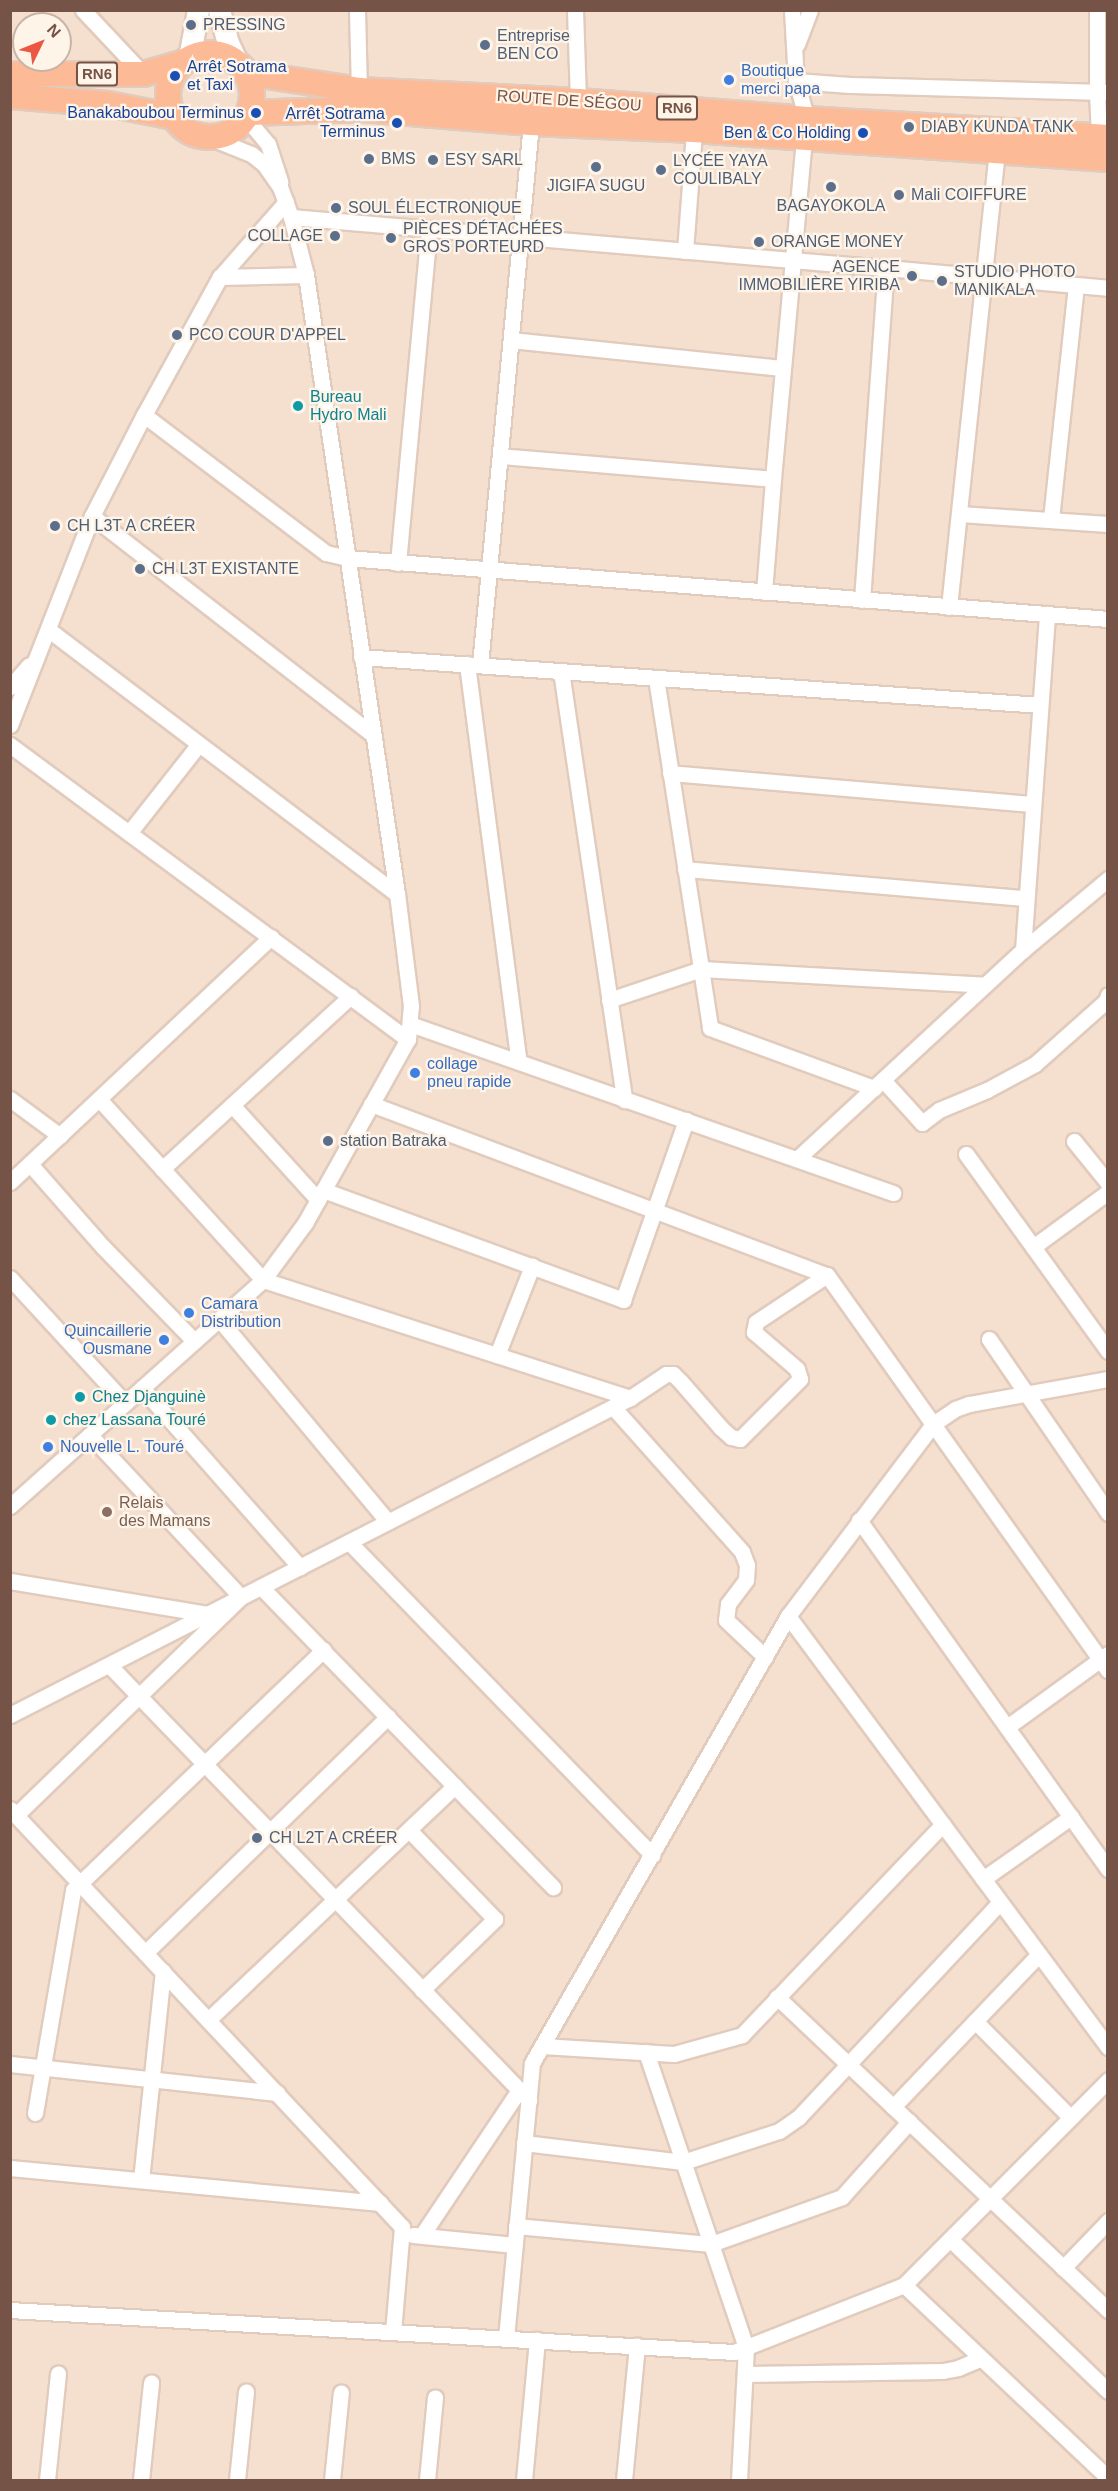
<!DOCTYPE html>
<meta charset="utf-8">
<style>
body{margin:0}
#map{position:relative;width:1118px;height:2491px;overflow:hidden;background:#fdefe1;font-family:Arial,sans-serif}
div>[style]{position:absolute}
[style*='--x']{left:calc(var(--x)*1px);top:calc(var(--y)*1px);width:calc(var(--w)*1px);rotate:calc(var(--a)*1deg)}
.residential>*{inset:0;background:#f5e0d0}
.roads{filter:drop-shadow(2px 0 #e1cbbd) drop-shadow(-2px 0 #e1cbbd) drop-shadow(0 2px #e1cbbd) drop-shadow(0 -2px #e1cbbd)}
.minor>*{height:15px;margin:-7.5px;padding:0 7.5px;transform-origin:7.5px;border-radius:7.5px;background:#fff}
.secondary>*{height:21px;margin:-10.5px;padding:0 10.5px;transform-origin:10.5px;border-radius:10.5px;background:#fff}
.trunk>*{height:24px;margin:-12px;padding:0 12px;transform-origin:12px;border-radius:12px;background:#fcba96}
.trunk>.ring{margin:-12px;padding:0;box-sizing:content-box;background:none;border:24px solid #fcba96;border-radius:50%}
.dots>*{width:16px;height:16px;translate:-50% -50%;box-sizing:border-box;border:3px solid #fff4e8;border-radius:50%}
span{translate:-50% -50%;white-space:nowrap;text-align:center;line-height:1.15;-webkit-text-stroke:4.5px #fff4e8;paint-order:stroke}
.shield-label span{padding:2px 4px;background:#fff4e8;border:2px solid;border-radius:4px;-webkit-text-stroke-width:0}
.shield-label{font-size:15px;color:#755347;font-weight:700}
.service-label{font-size:16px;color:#4e5e75}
.left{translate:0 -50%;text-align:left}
.right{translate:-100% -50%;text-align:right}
.transit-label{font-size:16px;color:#164399}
.shop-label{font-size:16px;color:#366cbe}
.street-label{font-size:16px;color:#755347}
.culture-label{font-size:16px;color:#0d838f}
.education-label{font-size:16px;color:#785e54}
.frame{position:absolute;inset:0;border:12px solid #755347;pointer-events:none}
.north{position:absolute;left:12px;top:12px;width:60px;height:60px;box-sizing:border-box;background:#fff4e8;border:2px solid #c8b4a8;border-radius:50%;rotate:47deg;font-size:16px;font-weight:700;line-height:24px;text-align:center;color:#755347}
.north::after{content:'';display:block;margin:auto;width:21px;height:27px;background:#eb5742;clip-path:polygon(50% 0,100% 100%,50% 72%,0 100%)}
</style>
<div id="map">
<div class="residential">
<div style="clip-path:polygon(evenodd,11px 11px,1107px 11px,1107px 2480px,11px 2480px,11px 11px,24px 24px,60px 24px,60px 60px,24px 60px,24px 24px)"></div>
</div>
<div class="roads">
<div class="minor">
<div style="--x:83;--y:10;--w:88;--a:46.8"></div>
<div style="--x:357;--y:10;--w:80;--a:88.6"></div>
<div style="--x:575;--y:10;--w:91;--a:88.1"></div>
<div style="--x:792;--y:10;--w:71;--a:86.8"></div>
<div style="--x:796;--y:81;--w:40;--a:74"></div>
<div style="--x:1097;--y:10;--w:82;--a:90"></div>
<div style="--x:1097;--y:92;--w:9;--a:0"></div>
<div style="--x:797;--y:44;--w:36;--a:-69"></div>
<div style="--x:796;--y:81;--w:54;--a:4.2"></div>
<div style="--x:850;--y:85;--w:247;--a:1.6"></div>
<div style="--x:1097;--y:92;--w:44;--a:87.4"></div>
<div style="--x:246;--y:118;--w:34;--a:50"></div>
<div style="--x:268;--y:144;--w:40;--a:72"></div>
<div style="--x:291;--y:217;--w:597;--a:4.9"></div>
<div style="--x:685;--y:251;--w:121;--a:-85.7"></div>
<div style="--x:220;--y:277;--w:86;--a:-1.3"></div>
<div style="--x:511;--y:340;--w:272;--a:5.9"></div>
<div style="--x:144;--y:415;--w:228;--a:37.2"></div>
<div style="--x:326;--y:553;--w:22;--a:13"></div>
<div style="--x:347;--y:558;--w:763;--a:4.58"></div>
<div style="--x:500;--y:456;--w:274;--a:4.8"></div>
<div style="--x:773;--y:479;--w:341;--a:-84.8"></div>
<div style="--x:960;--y:514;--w:148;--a:3.9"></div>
<div style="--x:92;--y:516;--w:355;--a:37.9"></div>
<div style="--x:1051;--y:519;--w:235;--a:-83.9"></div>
<div style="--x:398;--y:563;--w:335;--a:-84.7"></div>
<div style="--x:764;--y:592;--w:113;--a:-85.4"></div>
<div style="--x:862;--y:600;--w:333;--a:-85.9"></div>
<div style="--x:886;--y:268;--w:223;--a:5.1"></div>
<div style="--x:949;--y:607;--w:460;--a:-84"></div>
<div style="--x:49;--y:630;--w:437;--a:37.2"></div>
<div style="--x:361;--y:657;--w:681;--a:4.04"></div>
<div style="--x:467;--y:664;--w:401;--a:82.6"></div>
<div style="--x:480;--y:665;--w:544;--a:-84.62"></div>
<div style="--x:561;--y:671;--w:434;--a:81.6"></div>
<div style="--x:656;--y:678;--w:354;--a:81.2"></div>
<div style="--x:710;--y:1028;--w:175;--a:20.1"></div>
<div style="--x:10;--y:687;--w:29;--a:-49"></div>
<div style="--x:10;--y:725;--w:225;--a:-68.6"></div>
<div style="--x:92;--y:516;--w:114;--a:-62.8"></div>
<div style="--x:144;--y:415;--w:158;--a:-61.2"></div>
<div style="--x:220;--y:277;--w:100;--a:-48.7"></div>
<div style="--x:10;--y:745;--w:495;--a:36.5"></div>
<div style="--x:670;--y:773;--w:364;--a:4.9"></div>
<div style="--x:129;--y:833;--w:113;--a:-51.8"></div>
<div style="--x:685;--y:869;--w:342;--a:4.9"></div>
<div style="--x:1023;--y:950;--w:337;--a:-85.9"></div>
<div style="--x:609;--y:1000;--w:97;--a:-18.6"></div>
<div style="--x:701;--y:969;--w:284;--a:3.2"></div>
<div style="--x:410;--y:1024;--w:512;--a:19.28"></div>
<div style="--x:883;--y:1080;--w:58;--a:47.8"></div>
<div style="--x:922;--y:1123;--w:21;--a:-37"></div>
<div style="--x:939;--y:1110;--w:52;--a:-22.6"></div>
<div style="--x:987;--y:1090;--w:55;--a:-28.4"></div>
<div style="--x:1035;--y:1064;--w:95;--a:-41.6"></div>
<div style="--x:1106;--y:1001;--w:6;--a:-72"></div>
<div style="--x:10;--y:1099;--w:62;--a:36.5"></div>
<div style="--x:99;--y:1099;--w:244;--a:47.8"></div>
<div style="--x:263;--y:1280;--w:386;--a:17.8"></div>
<div style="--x:371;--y:1104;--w:487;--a:20.6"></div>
<div style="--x:827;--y:1275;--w:485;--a:54.6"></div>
<div style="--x:232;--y:1105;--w:128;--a:47.8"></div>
<div style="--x:1074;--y:1141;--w:54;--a:51"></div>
<div style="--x:966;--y:1154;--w:243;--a:54.2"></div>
<div style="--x:797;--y:1159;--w:308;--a:-42.8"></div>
<div style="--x:1023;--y:950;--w:111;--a:-39.9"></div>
<div style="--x:30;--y:1164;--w:111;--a:48.7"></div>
<div style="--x:103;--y:1247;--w:131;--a:45.9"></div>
<div style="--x:162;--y:1169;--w:256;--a:-42.5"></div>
<div style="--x:10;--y:1182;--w:358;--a:-43.2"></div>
<div style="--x:323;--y:1190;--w:320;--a:20.1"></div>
<div style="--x:623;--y:1300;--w:191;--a:-70.7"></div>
<div style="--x:1033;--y:1247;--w:93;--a:-36.3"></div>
<div style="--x:10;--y:1278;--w:170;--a:47.4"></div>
<div style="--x:219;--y:1319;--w:264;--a:50.2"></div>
<div style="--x:989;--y:1339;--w:211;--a:55.6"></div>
<div style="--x:497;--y:1355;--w:96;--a:-68.5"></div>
<div style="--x:142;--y:1388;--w:239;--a:48.6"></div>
<div style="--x:613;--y:1407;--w:194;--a:48.3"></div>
<div style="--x:742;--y:1552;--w:14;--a:69"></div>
<div style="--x:747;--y:1565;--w:15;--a:94"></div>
<div style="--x:746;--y:1580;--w:30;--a:127"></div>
<div style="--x:728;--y:1604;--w:16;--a:97"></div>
<div style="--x:726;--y:1620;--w:54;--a:43.5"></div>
<div style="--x:10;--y:1506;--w:339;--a:-41.8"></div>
<div style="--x:263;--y:1280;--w:71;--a:-53.6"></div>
<div style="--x:305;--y:1223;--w:211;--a:-60.8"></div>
<div style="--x:408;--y:1039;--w:33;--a:-85"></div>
<div style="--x:411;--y:1006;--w:113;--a:-97.1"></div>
<div style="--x:397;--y:894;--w:626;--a:-98.36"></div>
<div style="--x:306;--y:275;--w:60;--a:-104.5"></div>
<div style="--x:291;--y:217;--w:32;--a:-110"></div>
<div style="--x:280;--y:187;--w:28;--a:-125"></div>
<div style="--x:264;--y:164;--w:16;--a:-142"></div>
<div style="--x:251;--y:154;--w:43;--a:-158.2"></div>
<div style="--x:859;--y:1520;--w:429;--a:54.5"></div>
<div style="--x:349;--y:1542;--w:436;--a:45.9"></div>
<div style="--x:10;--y:1581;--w:200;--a:9.5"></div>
<div style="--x:261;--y:1587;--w:419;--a:45.8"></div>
<div style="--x:788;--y:1616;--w:537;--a:53.41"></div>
<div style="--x:109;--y:1665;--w:605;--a:46.01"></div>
<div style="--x:10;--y:1715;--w:696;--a:-27.08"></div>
<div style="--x:630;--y:1398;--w:43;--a:-33.7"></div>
<div style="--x:666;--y:1374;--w:7;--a:0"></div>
<div style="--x:673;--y:1374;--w:11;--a:45"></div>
<div style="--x:681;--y:1382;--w:61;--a:49"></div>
<div style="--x:721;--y:1428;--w:13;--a:42"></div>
<div style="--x:731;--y:1437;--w:9;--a:13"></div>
<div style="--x:740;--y:1439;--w:85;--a:-45"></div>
<div style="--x:800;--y:1379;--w:10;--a:-107"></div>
<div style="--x:797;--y:1369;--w:57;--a:-139.3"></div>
<div style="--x:754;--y:1332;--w:10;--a:-79"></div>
<div style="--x:756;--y:1322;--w:85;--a:-33.5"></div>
<div style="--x:1007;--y:1727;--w:125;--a:-35.9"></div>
<div style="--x:10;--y:1809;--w:573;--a:46.84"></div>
<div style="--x:402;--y:2227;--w:105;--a:94.9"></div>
<div style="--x:16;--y:1815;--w:313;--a:-44.1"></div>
<div style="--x:241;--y:1597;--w:221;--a:-133"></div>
<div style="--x:409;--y:1830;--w:124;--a:46"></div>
<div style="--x:495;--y:1919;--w:102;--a:135.8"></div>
<div style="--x:983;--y:1879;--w:108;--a:-35.2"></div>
<div style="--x:145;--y:1953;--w:339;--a:-44.2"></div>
<div style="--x:777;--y:1997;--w:456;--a:43.4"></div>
<div style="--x:208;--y:2020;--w:340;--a:-43.5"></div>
<div style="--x:975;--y:2021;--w:135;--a:45.3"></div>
<div style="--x:542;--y:2046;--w:132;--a:3.5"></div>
<div style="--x:674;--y:2054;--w:71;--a:-15.6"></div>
<div style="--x:742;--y:2035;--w:291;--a:-46.4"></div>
<div style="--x:646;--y:2052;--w:311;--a:71.3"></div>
<div style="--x:746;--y:2347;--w:133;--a:93"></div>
<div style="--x:10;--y:2064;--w:269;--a:6.2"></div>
<div style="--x:893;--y:2107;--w:211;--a:-46.3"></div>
<div style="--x:35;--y:2113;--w:226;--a:-80.3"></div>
<div style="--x:73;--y:1890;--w:347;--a:-43.8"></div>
<div style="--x:524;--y:2143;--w:160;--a:6.8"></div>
<div style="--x:683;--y:2162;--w:101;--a:-17.9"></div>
<div style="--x:779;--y:2131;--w:24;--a:-35"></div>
<div style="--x:799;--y:2117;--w:294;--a:-46.9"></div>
<div style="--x:10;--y:2168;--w:372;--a:5.4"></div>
<div style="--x:141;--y:2180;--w:210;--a:-84"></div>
<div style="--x:516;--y:2226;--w:196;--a:5.3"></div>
<div style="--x:711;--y:2244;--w:139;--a:-19.7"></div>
<div style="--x:842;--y:2197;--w:101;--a:-48.2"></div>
<div style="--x:413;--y:2235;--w:102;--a:5.6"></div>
<div style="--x:422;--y:2235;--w:174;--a:-56.2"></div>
<div style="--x:950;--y:2239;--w:219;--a:43.9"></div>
<div style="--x:1063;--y:2268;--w:65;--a:-46.2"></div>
<div style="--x:904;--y:2285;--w:281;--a:43.4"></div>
<div style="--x:10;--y:2310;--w:725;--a:3.32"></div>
<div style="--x:734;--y:2352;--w:183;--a:-21.5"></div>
<div style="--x:904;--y:2285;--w:289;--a:-45.1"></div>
<div style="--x:506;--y:2338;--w:276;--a:-84.6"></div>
<div style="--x:532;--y:2063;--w:515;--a:-60.2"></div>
<div style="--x:788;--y:1616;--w:241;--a:-52.9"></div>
<div style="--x:933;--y:1424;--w:27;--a:-34"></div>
<div style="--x:955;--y:1409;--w:15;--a:-20"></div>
<div style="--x:969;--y:1404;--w:141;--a:-10.2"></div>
<div style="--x:745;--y:2374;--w:198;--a:-0.9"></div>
<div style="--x:943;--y:2371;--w:15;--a:-11"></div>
<div style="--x:958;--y:2368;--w:25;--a:-23"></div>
<div style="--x:47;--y:2480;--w:107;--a:-84.1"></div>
<div style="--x:141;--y:2480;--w:98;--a:-84.1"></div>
<div style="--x:237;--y:2480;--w:89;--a:-84.2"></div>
<div style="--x:332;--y:2480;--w:88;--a:-84.2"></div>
<div style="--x:427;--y:2480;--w:83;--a:-84.5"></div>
<div style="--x:524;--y:2480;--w:141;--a:-84.7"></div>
<div style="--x:624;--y:2480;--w:135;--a:-84.5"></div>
</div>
<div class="secondary">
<div style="--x:219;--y:10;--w:34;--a:75"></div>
<div style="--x:228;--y:43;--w:21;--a:65"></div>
<div style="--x:189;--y:58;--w:49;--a:-79.4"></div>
</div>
<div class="trunk">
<div class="ring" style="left:168px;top:53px;width:60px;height:60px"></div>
<div style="--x:247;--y:73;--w:113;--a:8.6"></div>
<div style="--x:359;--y:90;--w:219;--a:2.9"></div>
<div style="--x:578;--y:101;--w:230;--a:4.5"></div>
<div style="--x:807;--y:119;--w:302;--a:3.4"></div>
<div style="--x:10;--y:74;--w:133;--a:0"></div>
<div style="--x:143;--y:74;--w:41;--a:-15.8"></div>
<div style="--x:10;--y:96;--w:98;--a:4.7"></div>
<div style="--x:108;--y:104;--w:67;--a:11.1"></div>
<div style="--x:249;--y:113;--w:112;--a:-2"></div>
<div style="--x:361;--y:109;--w:171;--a:4.7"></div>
<div style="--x:531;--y:123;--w:163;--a:2.5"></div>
<div style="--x:694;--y:130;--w:415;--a:4"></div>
</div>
</div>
<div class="dots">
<div style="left:191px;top:25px;background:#5c6f8a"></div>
<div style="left:485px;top:45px;background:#5c6f8a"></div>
<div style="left:175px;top:76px;background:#1a4fb4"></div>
<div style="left:729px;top:80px;background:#3f7fe0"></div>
<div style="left:256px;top:113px;background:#1a4fb4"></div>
<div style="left:397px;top:123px;background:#1a4fb4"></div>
<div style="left:909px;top:127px;background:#5c6f8a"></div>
<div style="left:863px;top:133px;background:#1a4fb4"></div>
<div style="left:369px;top:159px;background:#5c6f8a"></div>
<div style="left:433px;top:160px;background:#5c6f8a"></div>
<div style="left:596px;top:167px;background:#5c6f8a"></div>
<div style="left:661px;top:170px;background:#5c6f8a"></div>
<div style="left:831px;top:187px;background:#5c6f8a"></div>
<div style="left:899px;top:195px;background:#5c6f8a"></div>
<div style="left:336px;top:208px;background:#5c6f8a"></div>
<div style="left:335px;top:236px;background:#5c6f8a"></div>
<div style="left:391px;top:238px;background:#5c6f8a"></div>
<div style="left:759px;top:242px;background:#5c6f8a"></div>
<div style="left:912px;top:276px;background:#5c6f8a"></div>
<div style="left:942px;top:281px;background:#5c6f8a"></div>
<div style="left:177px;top:335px;background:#5c6f8a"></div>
<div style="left:298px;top:406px;background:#0f9aa8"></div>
<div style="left:55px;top:526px;background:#5c6f8a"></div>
<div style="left:140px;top:569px;background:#5c6f8a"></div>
<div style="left:415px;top:1073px;background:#3f7fe0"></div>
<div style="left:328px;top:1141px;background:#5c6f8a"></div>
<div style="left:189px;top:1313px;background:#3f7fe0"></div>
<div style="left:164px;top:1340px;background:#3f7fe0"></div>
<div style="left:80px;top:1397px;background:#0f9aa8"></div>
<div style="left:51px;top:1420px;background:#0f9aa8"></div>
<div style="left:48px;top:1447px;background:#3f7fe0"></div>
<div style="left:107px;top:1512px;background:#8d6e63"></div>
<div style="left:257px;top:1838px;background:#5c6f8a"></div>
</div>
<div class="shield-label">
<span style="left:97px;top:74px">RN6</span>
<span style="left:677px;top:108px">RN6</span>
</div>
<div class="service-label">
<span class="left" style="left:203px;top:25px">PRESSING</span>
<span class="left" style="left:497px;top:45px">Entreprise<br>BEN CO</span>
<span class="left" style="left:921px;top:127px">DIABY KUNDA TANK</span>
<span class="left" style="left:381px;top:159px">BMS</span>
<span class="left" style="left:445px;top:160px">ESY SARL</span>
<span class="left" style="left:673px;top:170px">LYCÉE YAYA<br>COULIBALY</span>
<span style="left:596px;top:186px">JIGIFA SUGU</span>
<span class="left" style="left:911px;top:195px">Mali COIFFURE</span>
<span style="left:831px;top:206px">BAGAYOKOLA</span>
<span class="left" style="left:348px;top:208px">SOUL ÉLECTRONIQUE</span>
<span class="left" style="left:403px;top:238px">PIÈCES DÉTACHÉES<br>GROS PORTEURD</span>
<span class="right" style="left:323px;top:236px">COLLAGE</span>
<span class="left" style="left:771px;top:242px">ORANGE MONEY</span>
<span class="right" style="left:900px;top:276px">AGENCE<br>IMMOBILIÈRE YIRIBA</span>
<span class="left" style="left:954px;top:281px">STUDIO PHOTO<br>MANIKALA</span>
<span class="left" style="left:189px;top:335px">PCO COUR D'APPEL</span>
<span class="left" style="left:67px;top:526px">CH L3T A CRÉER</span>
<span class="left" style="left:152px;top:569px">CH L3T EXISTANTE</span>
<span class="left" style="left:340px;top:1141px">station Batraka</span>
<span class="left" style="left:269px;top:1838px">CH L2T A CRÉER</span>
</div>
<div class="transit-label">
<span class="left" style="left:187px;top:76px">Arrêt Sotrama<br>et Taxi</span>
<span class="right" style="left:244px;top:113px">Banakaboubou Terminus</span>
<span class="right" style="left:385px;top:123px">Arrêt Sotrama<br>Terminus</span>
<span class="right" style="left:851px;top:133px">Ben &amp; Co Holding</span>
</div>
<div class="shop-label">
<span class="left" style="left:741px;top:80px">Boutique<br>merci papa</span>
<span class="left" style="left:427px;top:1073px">collage<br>pneu rapide</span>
<span class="left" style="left:201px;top:1313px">Camara<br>Distribution</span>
<span class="right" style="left:152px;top:1340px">Quincaillerie<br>Ousmane</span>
<span class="left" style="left:60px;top:1447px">Nouvelle L. Touré</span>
</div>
<div class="street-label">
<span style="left:569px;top:101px;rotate:4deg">ROUTE DE SÉGOU</span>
</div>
<div class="culture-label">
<span class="left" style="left:310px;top:406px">Bureau<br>Hydro Mali</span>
<span class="left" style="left:92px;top:1397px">Chez Djanguinè</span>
<span class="left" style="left:63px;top:1420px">chez Lassana Touré</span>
</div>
<div class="education-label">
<span class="left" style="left:119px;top:1512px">Relais<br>des Mamans</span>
</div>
<div class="frame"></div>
<div class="north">N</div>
</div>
